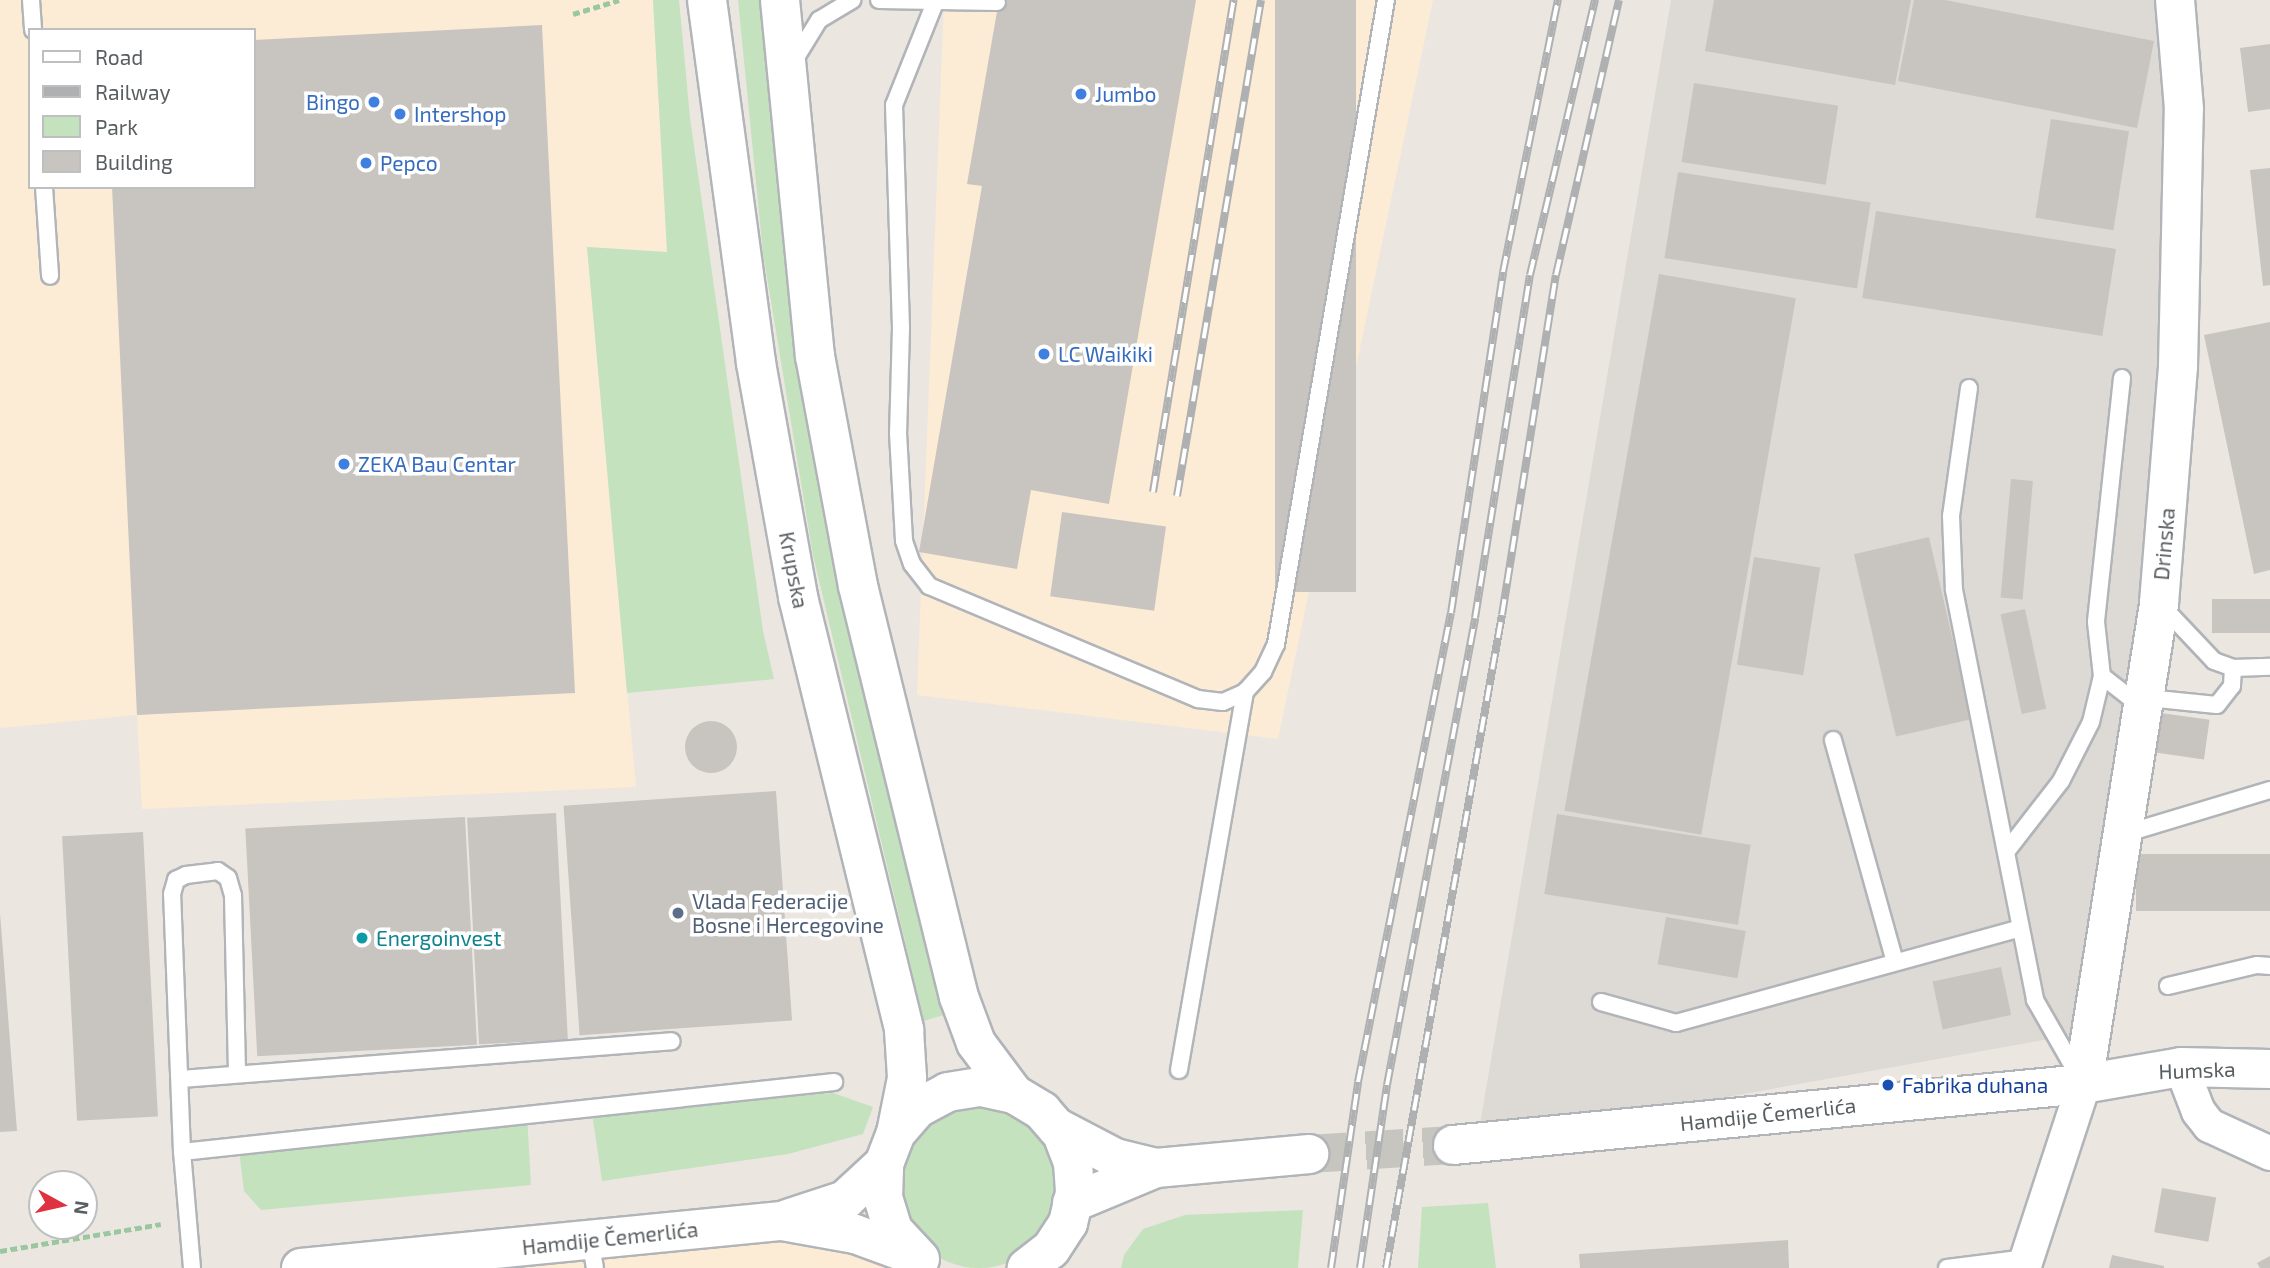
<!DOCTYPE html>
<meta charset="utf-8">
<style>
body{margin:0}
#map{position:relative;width:2270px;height:1268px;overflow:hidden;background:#ebe7e0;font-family:"Exo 2",sans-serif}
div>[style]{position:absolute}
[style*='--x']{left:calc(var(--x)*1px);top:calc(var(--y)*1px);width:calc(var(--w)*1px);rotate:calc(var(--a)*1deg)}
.commercial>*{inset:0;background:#fcecd5}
.industrial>*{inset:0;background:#ddd9d5}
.green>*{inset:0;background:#c3e2bd}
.round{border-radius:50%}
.building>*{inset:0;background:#c8c4c0;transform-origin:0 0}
.secondary-tunnel>*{height:38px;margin-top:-19px;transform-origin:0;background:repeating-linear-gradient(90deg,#c6c5c0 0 38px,transparent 0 57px)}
.path>*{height:4.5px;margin-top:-2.25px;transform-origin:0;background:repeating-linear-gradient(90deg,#9ac79f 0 7px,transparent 0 10.5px)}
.roads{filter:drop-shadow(2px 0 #b1b4b8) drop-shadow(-2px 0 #b1b4b8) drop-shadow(0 2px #b1b4b8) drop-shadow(0 -2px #b1b4b8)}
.lane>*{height:16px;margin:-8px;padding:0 8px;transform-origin:8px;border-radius:8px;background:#fff}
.street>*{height:33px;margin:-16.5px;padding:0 16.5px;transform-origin:16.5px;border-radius:16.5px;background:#fff}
.secondary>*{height:38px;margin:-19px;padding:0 19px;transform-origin:19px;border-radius:19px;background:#fff}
.rail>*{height:8px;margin-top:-4px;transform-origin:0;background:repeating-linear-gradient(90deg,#fff 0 16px,#afb0b1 0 32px);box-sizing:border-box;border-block:2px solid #afb0b1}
.dots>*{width:19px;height:19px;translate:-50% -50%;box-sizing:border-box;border:4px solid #fff;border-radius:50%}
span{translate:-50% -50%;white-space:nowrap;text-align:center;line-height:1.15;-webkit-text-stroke:7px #fff;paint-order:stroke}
.shop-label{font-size:21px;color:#366cbe}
.left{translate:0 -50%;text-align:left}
.right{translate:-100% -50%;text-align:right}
.street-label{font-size:21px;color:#595e61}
.service-label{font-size:21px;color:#4e5e75}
.culture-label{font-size:21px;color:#0d838f}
.transit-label{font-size:21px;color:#164399}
.legend{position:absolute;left:28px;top:28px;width:228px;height:161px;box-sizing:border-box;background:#fff;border:2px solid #bdbfc0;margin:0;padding:9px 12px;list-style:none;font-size:21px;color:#595e61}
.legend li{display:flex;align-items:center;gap:14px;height:35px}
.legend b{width:35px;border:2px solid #bdbfc0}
.north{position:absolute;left:28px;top:1170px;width:70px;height:70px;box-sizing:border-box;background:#fff;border:2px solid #bdbfc0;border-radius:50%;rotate:98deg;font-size:19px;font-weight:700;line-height:28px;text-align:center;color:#595e61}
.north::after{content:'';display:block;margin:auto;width:24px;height:32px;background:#df3241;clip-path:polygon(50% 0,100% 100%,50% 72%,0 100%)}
</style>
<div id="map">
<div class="commercial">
<div style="clip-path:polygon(evenodd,0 0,653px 0,668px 252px,587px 247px,636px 787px,142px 809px,137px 715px,0 728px,0 0,30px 30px,254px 30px,254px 187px,30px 187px,30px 30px)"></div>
<div style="clip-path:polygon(944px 0,1433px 0,1278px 739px,917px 695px)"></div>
<div style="clip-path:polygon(786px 1227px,932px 1268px,314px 1268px)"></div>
</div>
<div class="industrial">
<div style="clip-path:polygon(1671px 0,2175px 0,2178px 366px,2077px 1034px,1477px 1142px)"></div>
</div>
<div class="green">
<div style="clip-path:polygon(653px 0,679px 0,690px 118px,763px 631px,774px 679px,627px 693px,587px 247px,667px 252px)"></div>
<div style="clip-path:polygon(738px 0,762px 0,947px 1014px,924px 1021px,813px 555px,763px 253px)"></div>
<div style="clip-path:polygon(833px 1093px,873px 1107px,863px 1134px,788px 1154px,602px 1181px,592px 1113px)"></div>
<div class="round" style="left:897px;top:1104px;width:164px;height:164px"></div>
<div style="clip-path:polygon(527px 1114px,531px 1185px,261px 1210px,244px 1191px,238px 1142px)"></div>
<div style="clip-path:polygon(1488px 1203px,1496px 1268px,1418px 1268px,1422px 1207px)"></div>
<div style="clip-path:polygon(1303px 1210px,1298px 1268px,1121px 1268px,1124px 1255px,1143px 1229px,1185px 1215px)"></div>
</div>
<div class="building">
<div style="clip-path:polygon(999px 0,1196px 0,1109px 504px,1031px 490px,1017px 569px,919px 552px,982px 186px,967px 184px)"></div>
<div style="left:1275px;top:0;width:81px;height:592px"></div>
<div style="clip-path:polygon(1714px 0,1911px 0,1895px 85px,1705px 51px)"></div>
<div style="clip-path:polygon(1914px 0,1945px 0,2154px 41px,2137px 128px,1898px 81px)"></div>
<div style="clip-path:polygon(542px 25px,575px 693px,137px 715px,112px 187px,254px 187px,254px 40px)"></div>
<div style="clip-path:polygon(2270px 44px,2270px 109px,2248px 112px,2240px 48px)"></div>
<div style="left:1694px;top:83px;width:146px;height:80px;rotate:9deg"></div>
<div style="left:2051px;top:119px;width:79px;height:100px;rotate:9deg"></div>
<div style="clip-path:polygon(2270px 168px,2270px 285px,2263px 286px,2250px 170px)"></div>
<div style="left:1678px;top:172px;width:195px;height:87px;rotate:9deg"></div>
<div style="left:1876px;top:211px;width:243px;height:88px;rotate:9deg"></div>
<div style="left:1659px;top:274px;width:139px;height:545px;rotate:10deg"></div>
<div style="clip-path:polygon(2270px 322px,2270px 570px,2254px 574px,2204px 335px)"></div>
<div style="left:2011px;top:479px;width:22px;height:119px;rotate:5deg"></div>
<div style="left:1062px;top:512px;width:105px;height:85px;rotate:8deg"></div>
<div style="left:1929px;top:537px;width:187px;height:77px;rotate:77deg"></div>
<div style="left:1754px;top:557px;width:67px;height:109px;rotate:9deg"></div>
<div style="left:2270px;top:599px;width:34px;height:58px;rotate:90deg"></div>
<div style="left:2025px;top:609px;width:102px;height:25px;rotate:78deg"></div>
<div style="left:2161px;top:713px;width:49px;height:40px;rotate:8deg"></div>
<div class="round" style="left:685px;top:721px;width:52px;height:52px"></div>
<div style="left:776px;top:791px;width:230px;height:213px;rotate:86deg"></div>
<div style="left:556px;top:813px;width:227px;height:89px;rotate:87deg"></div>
<div style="left:1557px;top:814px;width:196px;height:81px;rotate:9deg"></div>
<div style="left:465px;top:817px;width:228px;height:220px;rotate:87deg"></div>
<div style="left:143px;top:832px;width:285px;height:81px;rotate:87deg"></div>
<div style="left:2270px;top:854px;width:57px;height:134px;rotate:90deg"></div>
<div style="clip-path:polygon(0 913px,17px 1131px,0 1132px)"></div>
<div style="left:1666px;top:917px;width:81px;height:48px;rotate:10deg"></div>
<div style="left:2001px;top:967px;width:49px;height:70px;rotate:78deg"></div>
<div style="left:2162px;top:1188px;width:55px;height:45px;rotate:10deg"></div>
<div style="clip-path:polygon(1788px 1240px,1789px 1268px,1580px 1268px,1579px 1254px)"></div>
<div style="clip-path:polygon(2112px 1255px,2164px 1266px,2164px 1268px,2109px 1268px)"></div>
<div style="clip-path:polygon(2270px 1256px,2270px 1268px,2260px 1268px,2257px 1263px)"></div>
</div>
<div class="secondary-tunnel">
<div style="--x:1309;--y:1154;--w:144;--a:-3.6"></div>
</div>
<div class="path">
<div style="--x:573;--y:14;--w:48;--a:-16.9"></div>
<div style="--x:0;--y:1251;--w:163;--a:-9.5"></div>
</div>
<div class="roads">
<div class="lane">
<div style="--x:31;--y:0;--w:30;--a:86"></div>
<div style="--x:879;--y:0;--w:118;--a:1"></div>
<div style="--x:936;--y:0;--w:113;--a:111.8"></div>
<div style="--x:894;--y:105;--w:223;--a:88.2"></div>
<div style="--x:901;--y:328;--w:105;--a:91.6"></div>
<div style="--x:898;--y:433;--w:108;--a:86.8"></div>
<div style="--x:904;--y:541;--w:24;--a:71"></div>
<div style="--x:912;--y:564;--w:28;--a:52"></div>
<div style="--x:929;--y:586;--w:292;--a:22.8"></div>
<div style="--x:1198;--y:699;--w:25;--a:7"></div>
<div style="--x:1223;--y:702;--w:24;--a:-24"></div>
<div style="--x:1245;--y:692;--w:27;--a:-48"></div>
<div style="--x:1263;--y:672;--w:31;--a:-65"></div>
<div style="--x:1276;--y:644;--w:653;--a:-80.31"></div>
<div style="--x:795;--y:59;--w:46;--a:-58.4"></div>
<div style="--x:819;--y:20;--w:39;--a:-31"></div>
<div style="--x:44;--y:187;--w:89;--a:86.1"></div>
<div style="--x:2122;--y:378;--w:245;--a:96.1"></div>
<div style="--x:2096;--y:622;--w:54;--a:83.7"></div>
<div style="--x:2102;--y:676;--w:33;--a:38"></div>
<div style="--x:2128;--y:696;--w:89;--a:5.8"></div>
<div style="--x:2217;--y:705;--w:24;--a:-52"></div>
<div style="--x:2232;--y:686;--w:18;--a:-87"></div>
<div style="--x:1969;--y:388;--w:129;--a:98"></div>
<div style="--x:1951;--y:516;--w:74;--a:87.7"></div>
<div style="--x:1954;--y:590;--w:418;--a:78.8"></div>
<div style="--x:2035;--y:1000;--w:86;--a:60.2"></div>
<div style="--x:2163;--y:607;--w:74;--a:46.6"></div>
<div style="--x:2214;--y:661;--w:20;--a:20"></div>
<div style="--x:2233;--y:668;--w:37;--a:-2"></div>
<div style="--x:1833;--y:740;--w:230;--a:74.4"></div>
<div style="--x:2124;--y:834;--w:152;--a:-16.8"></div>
<div style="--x:2006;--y:852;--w:90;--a:-52.2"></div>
<div style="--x:2061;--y:781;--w:66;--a:-63"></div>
<div style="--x:2091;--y:722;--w:47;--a:-76.6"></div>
<div style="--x:2168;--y:986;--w:91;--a:-13.3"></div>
<div style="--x:2257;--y:965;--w:13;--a:4"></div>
<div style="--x:1601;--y:1002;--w:78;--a:15.6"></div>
<div style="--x:1676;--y:1023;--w:357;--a:-15.4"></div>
<div style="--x:1179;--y:1070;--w:384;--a:-80.1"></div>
<div style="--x:181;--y:1079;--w:492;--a:-4.4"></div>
<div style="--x:182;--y:1152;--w:656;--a:-6.13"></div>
<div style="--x:590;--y:1240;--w:28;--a:80"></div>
<div style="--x:192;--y:1268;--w:116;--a:-94.9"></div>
<div style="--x:182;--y:1152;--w:258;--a:-92.2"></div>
<div style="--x:172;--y:894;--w:15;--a:-74"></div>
<div style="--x:176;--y:880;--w:11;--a:-27"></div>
<div style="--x:186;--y:875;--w:32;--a:-7"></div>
<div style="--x:218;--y:871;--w:12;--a:35"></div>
<div style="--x:228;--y:878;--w:19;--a:74"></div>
<div style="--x:233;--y:896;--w:177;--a:88.7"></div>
<div style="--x:1947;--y:1268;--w:80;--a:-7.2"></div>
</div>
<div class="street">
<div style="--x:2181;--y:1067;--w:47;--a:68.9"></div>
<div style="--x:2198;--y:1111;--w:18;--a:52"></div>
<div style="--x:2209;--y:1125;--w:67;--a:24.7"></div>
<div style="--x:2023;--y:1268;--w:194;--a:-71.9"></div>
</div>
<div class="secondary">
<div style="--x:707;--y:0;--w:366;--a:82.3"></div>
<div style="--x:756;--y:363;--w:238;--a:79.8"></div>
<div style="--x:798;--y:597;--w:446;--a:76.2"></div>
<div style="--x:904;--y:1030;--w:48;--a:86.4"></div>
<div style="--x:907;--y:1078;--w:56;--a:101.3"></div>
<div style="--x:780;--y:0;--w:358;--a:84.4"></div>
<div style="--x:815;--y:356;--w:234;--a:79.4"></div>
<div style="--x:858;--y:586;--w:423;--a:76.2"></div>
<div style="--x:959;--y:997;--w:49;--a:69.7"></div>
<div style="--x:976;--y:1043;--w:64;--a:53.3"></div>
<div style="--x:2083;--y:1084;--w:487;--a:-81"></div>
<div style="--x:2159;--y:603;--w:238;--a:-85.4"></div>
<div style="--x:2178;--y:366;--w:257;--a:-88.7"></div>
<div style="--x:2184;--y:109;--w:109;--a:-94.7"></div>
<div style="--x:1056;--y:1127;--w:67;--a:27.7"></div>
<div style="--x:1115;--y:1158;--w:42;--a:13.7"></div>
<div style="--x:1453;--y:1145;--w:633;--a:-5.53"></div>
<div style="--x:2083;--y:1084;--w:99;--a:-9.8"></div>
<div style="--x:2181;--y:1067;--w:89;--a:1.3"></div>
<div style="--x:1072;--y:1203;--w:91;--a:-22.6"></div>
<div style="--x:1156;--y:1168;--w:154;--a:-5.2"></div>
<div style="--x:787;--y:1219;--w:61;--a:-18.1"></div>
<div style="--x:845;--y:1200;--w:53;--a:-42.7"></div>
<div style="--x:920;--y:1259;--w:40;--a:-133"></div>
<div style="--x:893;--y:1230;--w:34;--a:-107"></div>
<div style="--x:883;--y:1198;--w:34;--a:-88"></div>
<div style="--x:884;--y:1164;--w:33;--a:-69"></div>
<div style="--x:896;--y:1133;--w:33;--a:-49"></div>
<div style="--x:918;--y:1108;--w:34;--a:-28"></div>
<div style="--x:948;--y:1092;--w:33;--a:-9"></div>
<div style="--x:981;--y:1087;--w:34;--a:12"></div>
<div style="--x:1014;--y:1094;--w:33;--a:31"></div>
<div style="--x:1042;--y:1111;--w:30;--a:49"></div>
<div style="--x:1062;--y:1134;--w:31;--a:69"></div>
<div style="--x:1073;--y:1163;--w:30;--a:86"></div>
<div style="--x:1075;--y:1193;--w:31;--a:103"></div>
<div style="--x:1068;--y:1223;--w:31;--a:123"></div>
<div style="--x:1051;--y:1249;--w:31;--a:142"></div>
<div style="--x:301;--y:1268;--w:483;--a:-5.6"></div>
<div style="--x:782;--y:1221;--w:74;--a:10.1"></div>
<div style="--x:855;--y:1234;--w:64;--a:20.1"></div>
</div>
</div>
<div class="rail">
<div style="--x:1153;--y:492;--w:499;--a:-80.7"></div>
<div style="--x:1177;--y:496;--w:503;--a:-80.39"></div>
<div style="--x:1331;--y:1268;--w:188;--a:-81.7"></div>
<div style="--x:1358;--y:1082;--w:478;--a:-78.8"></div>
<div style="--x:1451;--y:613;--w:345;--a:-81.3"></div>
<div style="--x:1503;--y:272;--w:278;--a:-78.6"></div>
<div style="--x:1360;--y:1268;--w:185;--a:-81.6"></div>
<div style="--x:1387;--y:1085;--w:475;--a:-79.3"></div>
<div style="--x:1475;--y:618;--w:347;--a:-80.9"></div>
<div style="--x:1530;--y:275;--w:283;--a:-76.7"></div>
<div style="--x:1386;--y:1268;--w:663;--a:-79.93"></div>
<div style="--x:1502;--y:615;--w:344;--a:-81"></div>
<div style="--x:1556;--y:275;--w:282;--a:-77.1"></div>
</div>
<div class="dots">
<div style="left:1081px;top:94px;background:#3f7fe0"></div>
<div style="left:374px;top:102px;background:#3f7fe0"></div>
<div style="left:400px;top:114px;background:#3f7fe0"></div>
<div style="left:366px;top:163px;background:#3f7fe0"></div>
<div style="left:1044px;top:354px;background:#3f7fe0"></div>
<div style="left:344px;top:464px;background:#3f7fe0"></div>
<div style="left:678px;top:913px;background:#5c6f8a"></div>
<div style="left:362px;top:938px;background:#0f9aa8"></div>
<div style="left:1888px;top:1085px;background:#1a4fb4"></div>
</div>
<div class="shop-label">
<span class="left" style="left:1095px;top:94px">Jumbo</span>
<span class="right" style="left:360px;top:102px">Bingo</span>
<span class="left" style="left:414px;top:114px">Intershop</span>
<span class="left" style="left:380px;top:163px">Pepco</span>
<span class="left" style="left:1058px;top:354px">LC Waikiki</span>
<span class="left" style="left:358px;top:464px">ZEKA Bau Centar</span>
</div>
<div class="street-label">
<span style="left:2164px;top:544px;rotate:-85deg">Drinska</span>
<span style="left:794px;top:570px;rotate:79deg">Krupska</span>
<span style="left:2197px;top:1070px;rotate:-2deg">Humska</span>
<span style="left:1768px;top:1114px;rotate:-6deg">Hamdije Čemerlića</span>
<span style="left:610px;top:1238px;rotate:-6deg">Hamdije Čemerlića</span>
</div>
<div class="service-label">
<span class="left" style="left:692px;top:913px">Vlada Federacije<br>Bosne i Hercegovine</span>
</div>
<div class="culture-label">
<span class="left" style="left:376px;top:938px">Energoinvest</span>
</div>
<div class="transit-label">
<span class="left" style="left:1902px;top:1085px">Fabrika duhana</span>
</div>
<ul class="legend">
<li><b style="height:9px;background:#fff"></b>Road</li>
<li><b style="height:9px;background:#afb0b1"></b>Railway</li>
<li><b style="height:19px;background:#c3e2bd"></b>Park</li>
<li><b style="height:19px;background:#c8c4c0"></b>Building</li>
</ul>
<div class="north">N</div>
</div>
